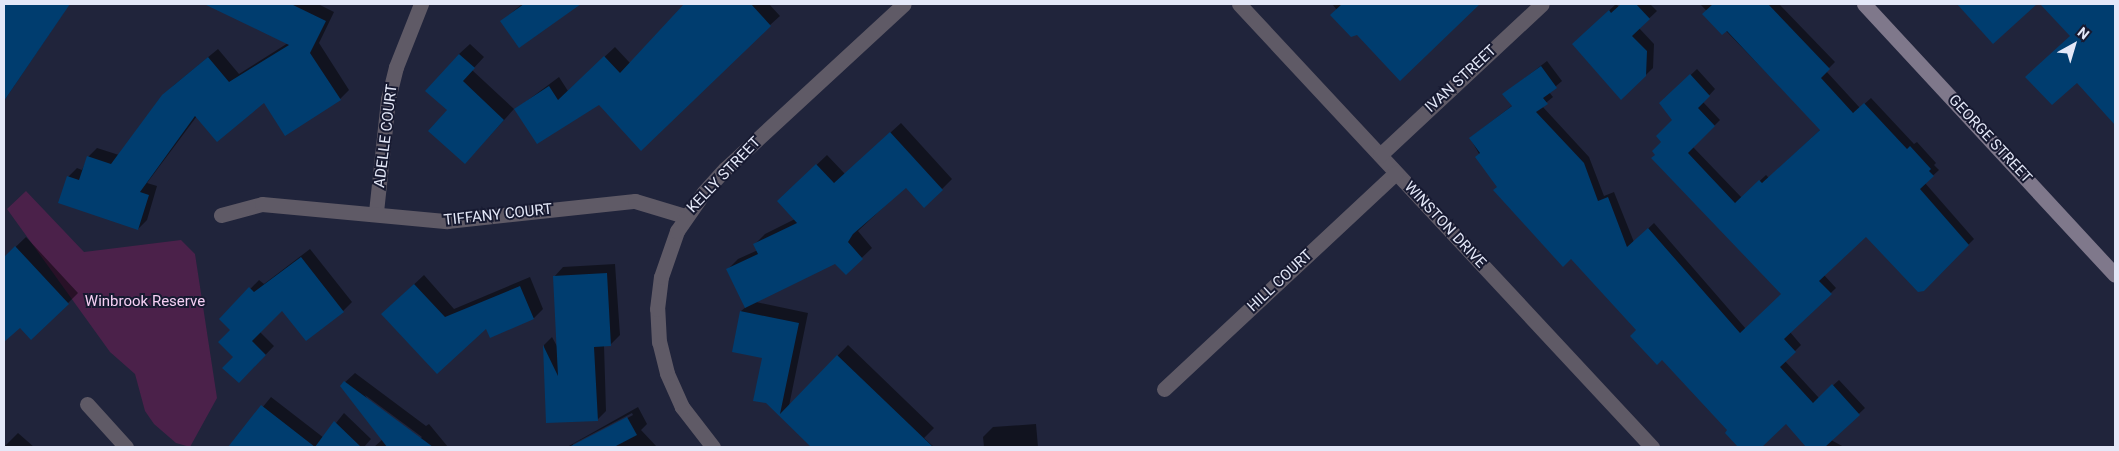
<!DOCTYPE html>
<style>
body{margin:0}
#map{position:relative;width:2119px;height:451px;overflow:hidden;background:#20243b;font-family:Roboto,sans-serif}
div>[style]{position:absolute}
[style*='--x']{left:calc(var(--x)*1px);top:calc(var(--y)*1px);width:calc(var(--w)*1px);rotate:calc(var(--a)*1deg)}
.green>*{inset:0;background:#4b214a}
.shadow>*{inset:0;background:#0007}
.building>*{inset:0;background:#003d6f}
.street>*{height:15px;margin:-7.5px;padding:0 7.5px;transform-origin:7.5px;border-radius:7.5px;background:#5f5a66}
.secondary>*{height:15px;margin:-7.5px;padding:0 7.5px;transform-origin:7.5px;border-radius:7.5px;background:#7f788b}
span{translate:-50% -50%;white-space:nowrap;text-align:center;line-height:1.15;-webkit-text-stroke:4px #171a31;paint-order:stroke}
.street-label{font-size:15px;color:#e4e8f8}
.park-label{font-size:15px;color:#f5cff3}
.frame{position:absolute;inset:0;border:5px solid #e4e8f8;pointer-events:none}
.north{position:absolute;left:2049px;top:20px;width:50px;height:50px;-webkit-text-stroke:4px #171a31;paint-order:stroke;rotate:39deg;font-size:14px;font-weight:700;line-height:20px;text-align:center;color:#e4e8f8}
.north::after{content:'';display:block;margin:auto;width:18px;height:22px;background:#e4e8f8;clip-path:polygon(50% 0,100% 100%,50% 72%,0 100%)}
</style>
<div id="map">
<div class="green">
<div style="clip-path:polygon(26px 191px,84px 252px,181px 240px,195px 254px,217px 398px,190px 447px,176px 443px,154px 424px,145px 411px,135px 374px,110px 352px,7px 209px)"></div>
</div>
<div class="shadow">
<div style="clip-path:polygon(4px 4px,54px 4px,64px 12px,4px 101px)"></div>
<div style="clip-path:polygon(240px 4px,318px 4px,334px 12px,319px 43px,349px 90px,340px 99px,264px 101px,197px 116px,147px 183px,157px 186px,147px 220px,138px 229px,68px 177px,77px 168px,82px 170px,88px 157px,97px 148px,119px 155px,173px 86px,218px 49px,239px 74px,288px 43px,233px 17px)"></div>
<div style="clip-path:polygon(522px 4px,579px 4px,519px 46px,502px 21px)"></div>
<div style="clip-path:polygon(687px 4px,769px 4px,780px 16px,770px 25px,599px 104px,516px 109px,559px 77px,568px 91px,615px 47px,630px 63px)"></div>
<div style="clip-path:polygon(1332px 4px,1474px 4px,1476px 5px,1337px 10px)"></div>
<div style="clip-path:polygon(1616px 4px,1619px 7px,1623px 4px,1650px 4px,1657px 11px,1639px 28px,1654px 44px,1653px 68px,1621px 99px,1574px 44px)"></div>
<div style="clip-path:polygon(1700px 4px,1779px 4px,1835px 62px,1826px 71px,1860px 108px,1871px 98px,1914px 144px,1917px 142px,1936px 163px,1934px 165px,1939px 170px,1925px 183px,1974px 239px,1923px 290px,1866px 235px,1824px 275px,1836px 288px,1790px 332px,1801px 345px,1785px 361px,1819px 398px,1839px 380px,1865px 408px,1831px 440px,1844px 447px,1809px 447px,1786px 423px,1760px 447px,1740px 447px,1727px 433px,1729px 430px,1571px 257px,1498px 187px,1470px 138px,1513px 105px,1504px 94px,1547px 61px,1562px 81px,1549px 92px,1553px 97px,1542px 106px,1589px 157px,1604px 196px,1614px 192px,1634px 242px,1654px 223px,1746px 329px,1782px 294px,1656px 154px,1674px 120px,1661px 103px,1697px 69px,1715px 89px,1703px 102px,1720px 120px,1693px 147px,1742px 198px,1766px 175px,1769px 178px,1821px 129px)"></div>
<div style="clip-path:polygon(1961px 4px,2036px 4px,1993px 42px)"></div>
<div style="clip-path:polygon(2042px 4px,2115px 4px,2115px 124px,2077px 81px,2071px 36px)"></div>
<div style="clip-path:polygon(470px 44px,484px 57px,472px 70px,514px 109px,475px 152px,448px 110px,459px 54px)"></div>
<div style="clip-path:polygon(901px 123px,952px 179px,942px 189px,906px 186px,858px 231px,872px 248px,846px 273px,835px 262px,756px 302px,808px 313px,789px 406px,848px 345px,934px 428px,924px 438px,934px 447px,812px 447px,766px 402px,763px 357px,733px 351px,741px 311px,746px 307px,727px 270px,738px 259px,758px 250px,755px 244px,765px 234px,795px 219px,789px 191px,827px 155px,845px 174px)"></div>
<div style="clip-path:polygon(26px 237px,78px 293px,68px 303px,20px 326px,4px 340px,4px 258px)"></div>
<div style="clip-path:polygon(310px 249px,352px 302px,343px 311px,282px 309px,260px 332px,274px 346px,248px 373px,235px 357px,232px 330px,221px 319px,259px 280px,264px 284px)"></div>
<div style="clip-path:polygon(615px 264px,620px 335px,610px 345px,604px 345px,606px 411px,597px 420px,547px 422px,544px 345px,552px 337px,558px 348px,554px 277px,563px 267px)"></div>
<div style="clip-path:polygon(424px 275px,454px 309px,530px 277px,543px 309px,534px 318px,491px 336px,487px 327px,392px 305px)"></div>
<div style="clip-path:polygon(evenodd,355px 373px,426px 426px,429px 424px,448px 447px,374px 447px,383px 439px,341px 386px,355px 373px,365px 395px,422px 437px,420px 439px,368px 400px,365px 395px)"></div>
<div style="clip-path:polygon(271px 397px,324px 438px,344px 413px,371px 439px,364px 447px,231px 446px)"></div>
<div style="clip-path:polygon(evenodd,638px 407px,647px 424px,641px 430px,657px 447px,567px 447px,638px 407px,632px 413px,633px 415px,573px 447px,573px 444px,632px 413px)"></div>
<div style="clip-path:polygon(1036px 424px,1038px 447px,984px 447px,983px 437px,993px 427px)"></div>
<div style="clip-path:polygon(18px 433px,34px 447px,4px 447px)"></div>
</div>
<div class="building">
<div style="clip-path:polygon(4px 4px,70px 4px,4px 101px)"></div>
<div style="clip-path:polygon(204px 4px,291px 4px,326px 21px,310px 53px,341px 100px,285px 136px,264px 103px,217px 142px,195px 116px,140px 192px,149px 195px,138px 230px,58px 203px,67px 176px,79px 180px,87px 156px,111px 164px,162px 95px,208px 57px,229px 82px,289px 45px)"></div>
<div style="clip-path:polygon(524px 4px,581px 4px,519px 48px,500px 21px)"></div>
<div style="clip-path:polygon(684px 4px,751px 4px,771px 26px,641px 151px,599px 105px,537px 144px,514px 109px,549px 86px,558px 100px,604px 56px,620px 73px)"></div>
<div style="clip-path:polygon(1342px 4px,1480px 4px,1400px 81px,1357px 35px,1351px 37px,1330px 15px)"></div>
<div style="clip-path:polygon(1621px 4px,1636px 4px,1650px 19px,1632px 36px,1647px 51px,1646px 76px,1621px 100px,1572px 44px,1609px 10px,1611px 13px)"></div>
<div style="clip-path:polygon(1713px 4px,1768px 4px,1830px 69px,1821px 78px,1853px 113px,1864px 103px,1907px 149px,1910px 146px,1931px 169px,1929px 171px,1934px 176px,1920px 189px,1969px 245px,1924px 291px,1918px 292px,1866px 237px,1819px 281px,1832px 294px,1784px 339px,1796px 352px,1780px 367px,1813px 403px,1832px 384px,1860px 415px,1825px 447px,1806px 447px,1786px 424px,1762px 447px,1738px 447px,1725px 433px,1727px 430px,1662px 360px,1657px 365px,1630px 336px,1636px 330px,1571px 259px,1563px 267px,1493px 190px,1497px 187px,1475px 157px,1480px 153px,1469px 138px,1512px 106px,1502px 94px,1541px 66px,1557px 88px,1543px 98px,1548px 104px,1536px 112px,1584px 163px,1598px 201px,1608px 197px,1627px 247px,1648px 228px,1740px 333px,1781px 294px,1651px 158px,1655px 155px,1652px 151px,1661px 142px,1656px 136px,1672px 120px,1659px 103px,1690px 74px,1710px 96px,1698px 108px,1715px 126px,1688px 153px,1735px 203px,1759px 180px,1762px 183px,1820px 130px,1727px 31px,1722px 35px,1702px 14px)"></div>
<div style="clip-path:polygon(1957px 4px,2037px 4px,1993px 44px)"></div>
<div style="clip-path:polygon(2040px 4px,2115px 4px,2115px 125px,2077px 83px,2052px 105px,2025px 77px,2070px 36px)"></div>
<div style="clip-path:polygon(459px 54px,475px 68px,463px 81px,504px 120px,465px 164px,428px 131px,447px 110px,425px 91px)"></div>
<div style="clip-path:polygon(890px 132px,943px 190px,924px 208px,906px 188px,853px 234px,848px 242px,863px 259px,846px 275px,835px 264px,745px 308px,726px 269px,758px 254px,753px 244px,797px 223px,777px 201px,816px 164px,834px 183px)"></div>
<div style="clip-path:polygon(15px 246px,69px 304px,31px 340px,20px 328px,4px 342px,4px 257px)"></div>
<div style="clip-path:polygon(301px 257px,344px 312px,306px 341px,282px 311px,252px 341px,266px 355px,239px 383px,222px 368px,233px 357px,218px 342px,230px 330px,219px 319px,249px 287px,254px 292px)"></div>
<div style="clip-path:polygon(607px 273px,611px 346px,594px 347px,598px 421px,546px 423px,543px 345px,558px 376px,553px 276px)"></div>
<div style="clip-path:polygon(414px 284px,445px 317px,520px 286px,534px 319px,490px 338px,486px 329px,437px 374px,381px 314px)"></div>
<div style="clip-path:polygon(740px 311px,799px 323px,780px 414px,837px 355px,933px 447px,811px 447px,766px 403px,753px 401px,762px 358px,732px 352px)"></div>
<div style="clip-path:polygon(344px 381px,433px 447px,387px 447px,340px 386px)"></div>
<div style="clip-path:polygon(261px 405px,315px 447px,334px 421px,361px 447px,228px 447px)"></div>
<div style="clip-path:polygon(627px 417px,637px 435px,614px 447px,569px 447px)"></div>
</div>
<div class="street">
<div style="--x:1239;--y:4;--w:606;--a:47.01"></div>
<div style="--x:1380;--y:155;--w:221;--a:-43"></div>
<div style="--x:376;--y:212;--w:114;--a:-83.9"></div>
<div style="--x:388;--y:99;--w:33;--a:-76"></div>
<div style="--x:396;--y:67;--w:68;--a:-68.4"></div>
<div style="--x:221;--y:215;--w:42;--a:-15"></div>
<div style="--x:262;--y:204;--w:186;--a:5.3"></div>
<div style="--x:447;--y:221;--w:189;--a:-6.1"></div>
<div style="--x:635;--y:201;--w:52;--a:16.7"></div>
<div style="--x:1164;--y:389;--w:317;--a:-43"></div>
<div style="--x:87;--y:404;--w:58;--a:47.8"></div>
<div style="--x:713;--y:447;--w:51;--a:-127.8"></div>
<div style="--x:682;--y:407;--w:37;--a:-114"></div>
<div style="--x:667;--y:373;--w:32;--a:-104"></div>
<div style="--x:659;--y:342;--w:33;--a:-93"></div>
<div style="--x:657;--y:309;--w:32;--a:-83"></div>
<div style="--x:661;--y:277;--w:49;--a:-70.8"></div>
<div style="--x:677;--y:231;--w:47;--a:-55.3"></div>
<div style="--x:704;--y:192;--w:31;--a:-48"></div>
<div style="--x:725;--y:169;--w:243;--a:-42.7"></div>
</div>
<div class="secondary">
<div style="--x:1864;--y:4;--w:369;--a:47.2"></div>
</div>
<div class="street-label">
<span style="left:1461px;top:79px;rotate:-43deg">IVAN STREET</span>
<span style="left:386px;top:136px;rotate:-83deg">ADELLE COURT</span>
<span style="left:1990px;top:139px;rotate:47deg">GEORGE STREET</span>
<span style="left:724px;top:175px;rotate:-46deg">KELLY STREET</span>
<span style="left:498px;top:215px;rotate:-6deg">TIFFANY COURT</span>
<span style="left:1445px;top:225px;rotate:47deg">WINSTON DRIVE</span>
<span style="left:1280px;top:281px;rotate:-43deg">HILL COURT</span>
</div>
<div class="park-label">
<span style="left:145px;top:302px">Winbrook Reserve</span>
</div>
<div class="frame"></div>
<div class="north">N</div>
</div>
